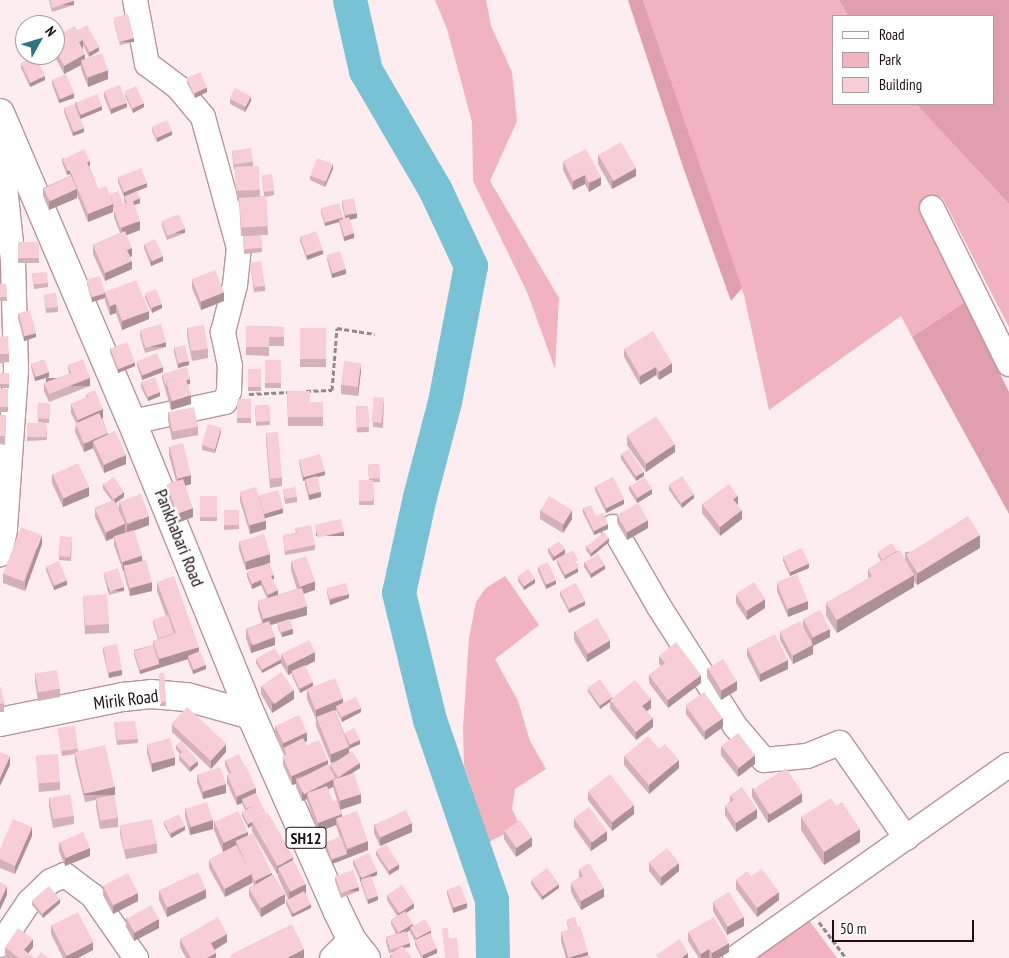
<!DOCTYPE html>
<style>
body{margin:0}
#map{position:relative;width:1009px;height:958px;overflow:hidden;background:#fdedf0;font-family:"PT Sans Narrow",sans-serif}
div>[style]{position:absolute}
[style*='--x']{left:calc(var(--x)*1px);top:calc(var(--y)*1px);width:calc(var(--w)*1px);rotate:calc(var(--a)*1deg)}
.green>*{inset:0;background:#f1b3c0}
.forest>*{inset:0;background:#df9fad}
.river>*{height:34px;margin:-17px;padding:0 17px;transform-origin:17px;border-radius:17px;background:#78c2d5}
.path>*{height:3px;margin-top:-1.5px;transform-origin:0;background:repeating-linear-gradient(90deg,#96878a 0 5px,transparent 0 7.5px)}
.roads{filter:drop-shadow(1px 0 #b9949c) drop-shadow(-1px 0 #b9949c) drop-shadow(0 1px #b9949c) drop-shadow(0 -1px #b9949c)}
.minor>*{height:24px;margin:-12px;padding:0 12px;transform-origin:12px;border-radius:12px;background:#fff}
.major>*{height:28px;margin:-14px;padding:0 14px;transform-origin:14px;border-radius:14px;background:#fff}
.wall>*{inset:0;background:#d4b1b8;transform-origin:0 0}
.shaded-wall>*{inset:0;background:#ad9096;transform-origin:0 0}
.building>*{inset:0;background:#f7ced6;transform-origin:0 0}
span{translate:-50% -50%;white-space:nowrap;text-align:center;line-height:1.15;-webkit-text-stroke:5px #fff;paint-order:stroke}
.shield-label span{padding:1px 4px;background:#fff;border:1px solid;border-radius:4px;-webkit-text-stroke-width:0}
.shield-label{font-size:16px;color:#1d1013;font-weight:700}
.street-label{font-size:18px;color:#1d1013}
.legend{position:absolute;left:832px;top:15px;width:162px;height:90px;box-sizing:border-box;background:#fff;border:1px solid #a59fa1;margin:0;padding:6px 9px;list-style:none;font-size:15px;color:#1d1013}
.legend li{display:flex;align-items:center;gap:10px;height:25px}
.legend b{width:25px;border:1px solid #a59fa1}
.north{position:absolute;left:15px;top:15px;width:50px;height:50px;box-sizing:border-box;background:#fff;border:1px solid #a59fa1;border-radius:50%;rotate:51deg;font-size:14px;font-weight:700;line-height:20px;text-align:center;color:#1d1013}
.north::after{content:'';display:block;margin:auto;width:18px;height:22px;background:#307384;clip-path:polygon(50% 0,100% 100%,50% 72%,0 100%)}
.scale{position:absolute;left:832px;top:920px;width:142px;height:22px;box-sizing:border-box;border:2px solid #1d1013;border-top:0;padding-left:6px;font-size:15px;line-height:18px;white-space:nowrap;color:#1d1013;-webkit-text-stroke:4px #fff;paint-order:stroke}
</style>
<div id="map">
<div class="green">
<div style="clip-path:polygon(435px 0,486px 0,491px 26px,512px 72px,517px 121px,490px 181px,559px 298px,555px 369px,527px 292px,473px 181px,472px 122px,447px 29px)"></div>
<div style="clip-path:polygon(643px 0,839px 0,848px 16px,833px 16px,833px 104px,916px 104px,1009px 204px,1009px 327px,942px 197px,919px 206px,965px 302px,912px 337px,901px 316px,769px 410px,744px 295px)"></div>
<div style="clip-path:polygon(505px 576px,539px 625px,495px 659px,518px 701px,530px 741px,546px 769px,515px 789px,512px 809px,520px 826px,489px 842px,464px 765px,463px 728px,469px 638px,476px 602px,486px 588px)"></div>
<div style="clip-path:polygon(808px 919px,837px 958px,750px 958px)"></div>
</div>
<div class="forest">
<div style="clip-path:polygon(628px 0,643px 0,742px 288px,731px 301px,683px 167px)"></div>
<div style="clip-path:polygon(839px 0,1009px 0,1009px 204px,916px 104px,993px 104px,993px 16px,848px 16px)"></div>
<div style="clip-path:polygon(965px 302px,1009px 392px,1009px 514px,912px 337px)"></div>
</div>
<div class="river">
<div style="--x:350;--y:0;--w:73;--a:77.3"></div>
<div style="--x:366;--y:71;--w:139;--a:59.7"></div>
<div style="--x:436;--y:191;--w:83;--a:65"></div>
<div style="--x:471;--y:266;--w:138;--a:100.8"></div>
<div style="--x:445;--y:402;--w:98;--a:104.7"></div>
<div style="--x:420;--y:497;--w:98;--a:102.3"></div>
<div style="--x:399;--y:593;--w:131;--a:76.3"></div>
<div style="--x:430;--y:720;--w:190;--a:71"></div>
<div style="--x:492;--y:900;--w:58;--a:89"></div>
</div>
<div class="path">
<div style="--x:306;--y:391;--w:26;--a:-2"></div>
<div style="--x:332;--y:390;--w:62;--a:-85.4"></div>
<div style="--x:337;--y:328;--w:38;--a:9"></div>
<div style="--x:249;--y:394;--w:41;--a:-2.8"></div>
<div style="--x:819;--y:922;--w:45;--a:53.1"></div>
</div>
<div class="roads">
<div class="minor">
<div style="--x:0;--y:141;--w:121;--a:83.8"></div>
<div style="--x:13;--y:261;--w:110;--a:88.4"></div>
<div style="--x:16;--y:371;--w:159;--a:94"></div>
<div style="--x:5;--y:530;--w:25;--a:102"></div>
<div style="--x:932;--y:208;--w:174;--a:63.7"></div>
<div style="--x:132;--y:422;--w:95;--a:-12.1"></div>
<div style="--x:225;--y:402;--w:12;--a:-70"></div>
<div style="--x:229;--y:391;--w:25;--a:-88"></div>
<div style="--x:230;--y:366;--w:35;--a:-102"></div>
<div style="--x:223;--y:332;--w:49;--a:-75.7"></div>
<div style="--x:235;--y:285;--w:37;--a:-84"></div>
<div style="--x:239;--y:248;--w:136;--a:-105.4"></div>
<div style="--x:203;--y:117;--w:38;--a:-130"></div>
<div style="--x:179;--y:88;--w:40;--a:-143"></div>
<div style="--x:147;--y:64;--w:65;--a:-100.6"></div>
<div style="--x:613;--y:527;--w:90;--a:60"></div>
<div style="--x:658;--y:605;--w:143;--a:57.5"></div>
<div style="--x:735;--y:726;--w:45;--a:49.5"></div>
<div style="--x:764;--y:760;--w:43;--a:-5.3"></div>
<div style="--x:807;--y:756;--w:35;--a:-22"></div>
<div style="--x:840;--y:743;--w:116;--a:55.2"></div>
<div style="--x:0;--y:945;--w:52;--a:-56"></div>
<div style="--x:29;--y:902;--w:30;--a:-44"></div>
<div style="--x:51;--y:881;--w:15;--a:-23"></div>
<div style="--x:65;--y:875;--w:34;--a:37"></div>
<div style="--x:92;--y:895;--w:77;--a:55.1"></div>
<div style="--x:332;--y:958;--w:27;--a:-45"></div>
<div style="--x:735;--y:958;--w:335;--a:-35.2"></div>
</div>
<div class="major">
<div style="--x:0;--y:113;--w:336;--a:66.9"></div>
<div style="--x:132;--y:422;--w:316;--a:67.9"></div>
<div style="--x:251;--y:715;--w:215;--a:66.2"></div>
<div style="--x:338;--y:912;--w:30;--a:64"></div>
<div style="--x:351;--y:939;--w:24;--a:52"></div>
<div style="--x:0;--y:722;--w:126;--a:-11.5"></div>
<div style="--x:123;--y:697;--w:28;--a:-6"></div>
<div style="--x:151;--y:694;--w:36;--a:5"></div>
<div style="--x:187;--y:697;--w:66;--a:15.7"></div>
</div>
</div>
<div class="wall">
<div style="clip-path:polygon(49px 0,73px 0,74px 5px,52px 12px)"></div>
<div style="clip-path:polygon(114px 18px,134px 42px,120px 45px,114px 22px)"></div>
<div style="clip-path:polygon(77px 30px,99px 51px,89px 57px,83px 45px,82px 49px,85px 59px,108px 79px,88px 87px,81px 69px,81px 65px,64px 74px,54px 55px,55px 55px,55px 37px)"></div>
<div style="clip-path:polygon(21px 63px,45px 80px,30px 87px,21px 68px)"></div>
<div style="clip-path:polygon(187px 79px,207px 92px,195px 98px,187px 83px)"></div>
<div style="clip-path:polygon(52px 80px,74px 98px,59px 103px,52px 84px)"></div>
<div style="clip-path:polygon(104px 92px,127px 107px,111px 114px,104px 97px)"></div>
<div style="clip-path:polygon(125px 92px,144px 107px,133px 113px,125px 96px)"></div>
<div style="clip-path:polygon(230px 99px,251px 101px,245px 112px,230px 104px)"></div>
<div style="clip-path:polygon(75px 102px,102px 110px,80px 119px,84px 132px,73px 136px,64px 112px,64px 108px,75px 106px)"></div>
<div style="clip-path:polygon(152px 127px,172px 135px,157px 142px,152px 131px)"></div>
<div style="clip-path:polygon(232px 151px,253px 162px,253px 167px,260px 190px,260px 196px,264px 196px,262px 175px,274px 191px,274px 195px,266px 197px,268px 235px,261px 235px,262px 252px,244px 254px,243px 236px,241px 236px,239px 200px,237px 201px,235px 169px,234px 170px)"></div>
<div style="clip-path:polygon(598px 155px,636px 176px,612px 189px,598px 164px)"></div>
<div style="clip-path:polygon(62px 158px,90px 166px,89px 166px,98px 189px,110px 196px,110px 194px,123px 205px,125px 204px,124px 201px,124px 197px,118px 182px,118px 178px,147px 187px,137px 191px,140px 203px,134px 205px,140px 230px,126px 235px,132px 256px,130px 257px,132px 269px,105px 281px,93px 254px,93px 245px,120px 233px,114px 217px,114px 209px,113px 206px,113px 212px,88px 222px,77px 195px,77px 198px,49px 210px,43px 196px,43px 188px,70px 176px,70px 174px,67px 175px,62px 162px)"></div>
<div style="clip-path:polygon(563px 161px,601px 185px,589px 192px,585px 184px,573px 190px,563px 170px)"></div>
<div style="clip-path:polygon(333px 169px,325px 187px,310px 180px,310px 176px)"></div>
<div style="clip-path:polygon(342px 200px,357px 218px,349px 220px,354px 238px,344px 241px,339px 222px,325px 226px,321px 213px,321px 209px,343px 219px,345px 218px,342px 205px)"></div>
<div style="clip-path:polygon(162px 222px,185px 233px,167px 240px,162px 226px)"></div>
<div style="clip-path:polygon(300px 236px,323px 254px,307px 260px,300px 241px)"></div>
<div style="left:39px;top:242px;width:21px;height:21px;rotate:90deg"></div>
<div style="clip-path:polygon(144px 244px,163px 261px,151px 266px,144px 248px)"></div>
<div style="clip-path:polygon(327px 255px,346px 274px,332px 278px,327px 259px)"></div>
<div style="clip-path:polygon(250px 263px,265px 286px,265px 291px,254px 292px)"></div>
<div style="clip-path:polygon(32px 273px,48px 283px,48px 287px,34px 289px)"></div>
<div style="clip-path:polygon(87px 280px,105px 292px,149px 319px,122px 330px,116px 313px,110px 315px,105px 301px,105px 298px,92px 302px,87px 284px)"></div>
<div style="clip-path:polygon(192px 280px,224px 301px,201px 310px,192px 288px)"></div>
<div style="clip-path:polygon(0 284px,6px 284px,7px 301px,0 301px)"></div>
<div style="clip-path:polygon(44px 294px,58px 307px,58px 312px,46px 313px)"></div>
<div style="clip-path:polygon(145px 294px,162px 308px,152px 313px,145px 298px)"></div>
<div style="clip-path:polygon(18px 313px,36px 337px,24px 341px,18px 318px)"></div>
<div style="clip-path:polygon(246px 326px,284px 327px,284px 346px,269px 346px,269px 356px,246px 355px)"></div>
<div style="clip-path:polygon(187px 328px,208px 349px,208px 358px,192px 361px,187px 336px)"></div>
<div style="left:300px;top:328px;width:26px;height:39px"></div>
<div style="clip-path:polygon(140px 330px,166px 347px,145px 353px,140px 335px)"></div>
<div style="clip-path:polygon(0 337px,9px 354px,9px 362px,0 363px)"></div>
<div style="clip-path:polygon(174px 347px,189px 365px,178px 368px,174px 352px)"></div>
<div style="clip-path:polygon(110px 348px,135px 366px,118px 373px,110px 352px)"></div>
<div style="clip-path:polygon(624px 349px,672px 372px,659px 380px,656px 375px,640px 385px,624px 357px)"></div>
<div style="left:265px;top:360px;width:16px;height:28px"></div>
<div style="clip-path:polygon(137px 361px,163px 372px,142px 380px,137px 365px)"></div>
<div style="clip-path:polygon(31px 363px,49px 377px,35px 381px,31px 367px)"></div>
<div style="clip-path:polygon(68px 365px,90px 386px,49px 402px,44px 391px,44px 383px,69px 374px)"></div>
<div style="left:261px;top:369px;width:22px;height:13px;rotate:90deg"></div>
<div style="clip-path:polygon(361px 371px,358px 396px,341px 394px,341px 385px)"></div>
<div style="left:0;top:373px;width:9px;height:15px"></div>
<div style="clip-path:polygon(162px 374px,190px 384px,188px 384px,191px 404px,171px 410px,162px 378px)"></div>
<div style="clip-path:polygon(141px 382px,160px 396px,148px 401px,141px 387px)"></div>
<div style="left:0;top:389px;width:8px;height:23px"></div>
<div style="clip-path:polygon(287px 391px,310px 402px,323px 402px,323px 426px,288px 426px)"></div>
<div style="clip-path:polygon(86px 394px,103px 418px,102px 418px,108px 434px,126px 464px,104px 473px,93px 448px,84px 452px,75px 432px,76px 423px,71px 413px,71px 404px,86px 398px)"></div>
<div style="clip-path:polygon(374px 397px,384px 402px,383px 428px,373px 427px)"></div>
<div style="left:237px;top:399px;width:14px;height:24px"></div>
<div style="clip-path:polygon(38px 403px,50px 404px,49px 423px,46px 423px,47px 440px,27px 441px,27px 423px,45px 423px,38px 422px)"></div>
<div style="left:269px;top:405px;width:20px;height:14px;rotate:87deg"></div>
<div style="left:368px;top:406px;width:26px;height:12px;rotate:88deg"></div>
<div style="clip-path:polygon(168px 412px,198px 427px,198px 435px,172px 440px,168px 420px)"></div>
<div style="clip-path:polygon(0 415px,6px 415px,5px 445px,0 444px)"></div>
<div style="clip-path:polygon(221px 432px,215px 453px,202px 450px,202px 445px)"></div>
<div style="clip-path:polygon(266px 433px,282px 478px,282px 486px,270px 488px,266px 442px)"></div>
<div style="clip-path:polygon(627px 436px,675px 452px,646px 472px,627px 445px)"></div>
<div style="clip-path:polygon(169px 446px,191px 484px,185px 486px,193px 517px,177px 523px,167px 493px,167px 485px,176px 481px,169px 455px)"></div>
<div style="clip-path:polygon(621px 454px,644px 476px,636px 481px,621px 459px)"></div>
<div style="clip-path:polygon(299px 459px,325px 475px,317px 477px,321px 497px,309px 500px,305px 484px,305px 480px,303px 481px,299px 463px)"></div>
<div style="clip-path:polygon(379px 464px,380px 482px,373px 482px,374px 505px,359px 505px,359px 480px,369px 480px,368px 465px)"></div>
<div style="clip-path:polygon(52px 474px,89px 496px,63px 507px,52px 483px)"></div>
<div style="clip-path:polygon(103px 484px,124px 497px,116px 503px,119px 509px,119px 502px,149px 525px,134px 531px,152px 591px,130px 596px,124px 574px,124px 570px,123px 571px,114px 545px,114px 537px,106px 541px,95px 517px,95px 508px,112px 501px,103px 489px)"></div>
<div style="clip-path:polygon(669px 485px,694px 498px,682px 508px,669px 490px)"></div>
<div style="clip-path:polygon(595px 486px,624px 504px,606px 513px,595px 490px)"></div>
<div style="clip-path:polygon(629px 486px,652px 494px,637px 503px,629px 490px)"></div>
<div style="clip-path:polygon(283px 489px,297px 497px,297px 502px,285px 504px)"></div>
<div style="clip-path:polygon(240px 492px,259px 496px,283px 513px,265px 518px,266px 529px,250px 534px,240px 501px)"></div>
<div style="left:200px;top:496px;width:17px;height:25px"></div>
<div style="clip-path:polygon(702px 504px,738px 504px,738px 505px,742px 519px,720px 536px,702px 513px)"></div>
<div style="clip-path:polygon(583px 508px,596px 516px,608px 529px,594px 535px,583px 513px)"></div>
<div style="clip-path:polygon(540px 510px,572px 519px,563px 533px,540px 519px)"></div>
<div style="clip-path:polygon(224px 511px,239px 525px,239px 529px,224px 530px)"></div>
<div style="clip-path:polygon(617px 515px,648px 528px,627px 540px,617px 523px)"></div>
<div style="clip-path:polygon(295px 528px,315px 545px,315px 550px,285px 555px,283px 535px,296px 533px)"></div>
<div style="clip-path:polygon(72px 541px,71px 561px,59px 560px,59px 556px)"></div>
<div style="clip-path:polygon(239px 541px,270px 563px,269px 563px,274px 579px,272px 580px,278px 595px,297px 589px,291px 570px,291px 561px,315px 590px,303px 594px,307px 615px,290px 620px,293px 634px,282px 637px,278px 628px,278px 623px,286px 621px,271px 625px,275px 645px,251px 653px,246px 638px,246px 629px,262px 623px,258px 609px,258px 601px,267px 598px,261px 585px,252px 589px,247px 577px,247px 572px,263px 565px,246px 570px,239px 549px)"></div>
<div style="clip-path:polygon(609px 542px,591px 557px,586px 550px,586px 546px)"></div>
<div style="clip-path:polygon(42px 544px,25px 591px,3px 583px,3px 574px)"></div>
<div style="clip-path:polygon(548px 548px,565px 554px,553px 561px,548px 552px)"></div>
<div style="clip-path:polygon(980px 548px,917px 585px,914px 581px,914px 587px,837px 633px,826px 616px,826px 603px,868px 579px,868px 569px,881px 561px,878px 556px,878px 552px,897px 551px,905px 559px,905px 552px)"></div>
<div style="clip-path:polygon(783px 556px,809px 568px,790px 576px,783px 561px)"></div>
<div style="clip-path:polygon(557px 559px,578px 564px,577px 565px,578px 572px,565px 579px,557px 564px)"></div>
<div style="clip-path:polygon(584px 562px,605px 569px,591px 578px,584px 567px)"></div>
<div style="clip-path:polygon(46px 566px,67px 585px,54px 590px,46px 570px)"></div>
<div style="clip-path:polygon(538px 567px,556px 584px,546px 589px,538px 571px)"></div>
<div style="clip-path:polygon(104px 572px,124px 591px,109px 595px,104px 576px)"></div>
<div style="clip-path:polygon(518px 577px,535px 583px,524px 590px,518px 581px)"></div>
<div style="clip-path:polygon(157px 582px,199px 652px,206px 669px,193px 674px,188px 661px,188px 659px,140px 674px,134px 655px,134px 650px,153px 645px,153px 641px,158px 639px,153px 624px,153px 620px,166px 616px,157px 591px)"></div>
<div style="clip-path:polygon(777px 582px,808px 609px,788px 617px,777px 591px)"></div>
<div style="clip-path:polygon(327px 589px,349px 598px,330px 605px,327px 593px)"></div>
<div style="clip-path:polygon(560px 591px,585px 605px,569px 613px,560px 595px)"></div>
<div style="clip-path:polygon(736px 594px,765px 608px,747px 620px,736px 603px)"></div>
<div style="clip-path:polygon(83px 596px,109px 624px,109px 633px,85px 634px)"></div>
<div style="clip-path:polygon(803px 619px,830px 637px,813px 646px,813px 654px,793px 664px,780px 640px,780px 632px,803px 626px)"></div>
<div style="clip-path:polygon(574px 631px,610px 648px,587px 662px,574px 640px)"></div>
<div style="clip-path:polygon(103px 647px,122px 675px,109px 678px,103px 652px)"></div>
<div style="clip-path:polygon(747px 648px,788px 669px,760px 682px,747px 656px)"></div>
<div style="clip-path:polygon(281px 654px,315px 661px,305px 666px,313px 686px,300px 693px,292px 676px,292px 673px,288px 675px,281px 663px)"></div>
<div style="clip-path:polygon(659px 656px,701px 683px,668px 708px,649px 683px,649px 675px,661px 666px,659px 664px)"></div>
<div style="clip-path:polygon(256px 659px,281px 663px,262px 673px,256px 663px)"></div>
<div style="clip-path:polygon(707px 668px,737px 690px,721px 700px,707px 677px)"></div>
<div style="clip-path:polygon(35px 673px,60px 689px,60px 697px,38px 701px,35px 681px)"></div>
<div style="clip-path:polygon(164px 673px,166px 706px,160px 706px,159px 674px)"></div>
<div style="clip-path:polygon(261px 686px,294px 699px,272px 713px,261px 694px)"></div>
<div style="clip-path:polygon(0 687px,4px 703px,4px 712px,0 712px)"></div>
<div style="clip-path:polygon(588px 688px,612px 698px,651px 708px,647px 711px,653px 727px,636px 740px,610px 708px,610px 702px,600px 709px,588px 692px)"></div>
<div style="clip-path:polygon(evenodd,307px 690px,343px 703px,361px 712px,342px 722px,336px 710px,335px 711px,344px 733px,360px 744px,349px 749px,349px 752px,360px 768px,349px 775px,361px 803px,341px 809px,342px 816px,368px 850px,332px 864px,326px 848px,326px 843px,340px 837px,336px 825px,318px 832px,307px 801px,307px 799px,302px 801px,296px 787px,296px 784px,292px 785px,283px 765px,283px 757px,285px 756px,275px 735px,275px 726px,307px 741px,305px 742px,307px 746px,328px 764px,330px 767px,330px 765px,337px 760px,331px 763px,316px 726px,316px 719px,307px 699px,307px 690px,333px 787px,337px 800px,333px 802px,328px 789px,333px 787px)"></div>
<div style="clip-path:polygon(686px 706px,723px 727px,705px 740px,686px 714px)"></div>
<div style="clip-path:polygon(114px 722px,138px 739px,138px 743px,117px 745px)"></div>
<div style="clip-path:polygon(172px 724px,226px 752px,211px 769px,172px 732px)"></div>
<div style="clip-path:polygon(58px 729px,78px 749px,78px 751px,114px 795px,118px 818px,118px 827px,100px 829px,96px 806px,96px 800px,85px 802px,75px 761px,75px 754px,62px 756px)"></div>
<div style="clip-path:polygon(147px 744px,175px 765px,152px 772px,147px 753px)"></div>
<div style="clip-path:polygon(176px 745px,198px 765px,190px 772px,179px 760px,179px 755px,180px 754px,176px 749px)"></div>
<div style="clip-path:polygon(721px 746px,755px 764px,738px 777px,721px 755px)"></div>
<div style="clip-path:polygon(659px 749px,679px 768px,649px 794px,624px 765px,624px 756px)"></div>
<div style="clip-path:polygon(36px 756px,60px 782px,60px 790px,39px 792px)"></div>
<div style="clip-path:polygon(225px 760px,256px 793px,266px 815px,293px 861px,311px 908px,292px 917px,286px 904px,286px 900px,288px 899px,278px 877px,278px 874px,277px 874px,252px 831px,252px 826px,248px 828px,242px 816px,242px 812px,245px 810px,242px 803px,237px 805px,227px 783px,227px 774px,229px 774px,225px 765px)"></div>
<div style="clip-path:polygon(197px 774px,226px 793px,203px 799px,197px 782px)"></div>
<div style="clip-path:polygon(752px 788px,802px 802px,768px 823px,752px 797px)"></div>
<div style="clip-path:polygon(588px 792px,634px 814px,612px 831px,588px 800px)"></div>
<div style="clip-path:polygon(730px 795px,757px 818px,736px 832px,725px 815px,725px 806px,730px 802px)"></div>
<div style="clip-path:polygon(49px 797px,74px 816px,74px 824px,53px 828px,49px 806px)"></div>
<div style="clip-path:polygon(185px 808px,213px 829px,190px 835px,185px 816px)"></div>
<div style="clip-path:polygon(801px 817px,860px 842px,824px 865px,801px 830px)"></div>
<div style="clip-path:polygon(574px 819px,607px 840px,591px 851px,574px 827px)"></div>
<div style="clip-path:polygon(164px 821px,185px 830px,171px 838px,164px 825px)"></div>
<div style="clip-path:polygon(214px 821px,248px 836px,272px 875px,285px 903px,261px 917px,249px 896px,249px 888px,254px 885px,252px 881px,252px 883px,225px 897px,209px 868px,209px 860px,229px 849px,223px 852px,214px 830px)"></div>
<div style="clip-path:polygon(374px 824px,412px 832px,380px 846px,374px 833px)"></div>
<div style="clip-path:polygon(120px 825px,157px 844px,157px 853px,126px 859px,120px 834px)"></div>
<div style="clip-path:polygon(504px 831px,532px 846px,516px 857px,504px 839px)"></div>
<div style="clip-path:polygon(32px 836px,15px 874px,0 868px,0 849px)"></div>
<div style="clip-path:polygon(59px 842px,90px 856px,65px 866px,59px 851px)"></div>
<div style="clip-path:polygon(376px 851px,399px 869px,389px 875px,376px 855px)"></div>
<div style="clip-path:polygon(353px 860px,377px 875px,371px 877px,378px 900px,368px 904px,361px 884px,361px 882px,353px 864px)"></div>
<div style="clip-path:polygon(649px 862px,679px 871px,661px 886px,649px 871px)"></div>
<div style="clip-path:polygon(579px 869px,604px 897px,581px 910px,571px 892px,571px 883px,579px 878px)"></div>
<div style="clip-path:polygon(751px 876px,779px 900px,757px 917px,736px 889px,736px 880px)"></div>
<div style="clip-path:polygon(335px 877px,359px 891px,341px 898px,335px 881px)"></div>
<div style="clip-path:polygon(531px 880px,559px 888px,542px 900px,531px 884px)"></div>
<div style="clip-path:polygon(103px 886px,138px 901px,113px 914px,103px 895px)"></div>
<div style="clip-path:polygon(447px 890px,467px 908px,453px 913px,447px 894px)"></div>
<div style="clip-path:polygon(159px 891px,206px 898px,167px 917px,159px 900px)"></div>
<div style="clip-path:polygon(387px 895px,414px 908px,406px 913px,413px 926px,431px 934px,430px 934px,437px 953px,426px 958px,422px 958px,415px 945px,415px 941px,410px 932px,410px 930px,407px 932px,410px 947px,404px 949px,412px 958px,390px 958px,390px 955px,394px 952px,389px 953px,386px 942px,386px 937px,396px 934px,391px 924px,391px 920px,397px 916px,387px 900px)"></div>
<div style="clip-path:polygon(32px 901px,60px 903px,43px 918px,32px 905px)"></div>
<div style="clip-path:polygon(713px 902px,744px 926px,727px 935px,713px 911px)"></div>
<div style="clip-path:polygon(126px 918px,159px 928px,134px 941px,126px 927px)"></div>
<div style="clip-path:polygon(567px 920px,588px 955px,590px 958px,566px 958px,561px 941px,561px 932px,569px 930px,567px 924px)"></div>
<div style="clip-path:polygon(51px 925px,93px 950px,78px 958px,63px 958px,51px 934px)"></div>
<div style="clip-path:polygon(688px 932px,729px 952px,719px 958px,699px 958px,688px 941px)"></div>
<div style="clip-path:polygon(180px 939px,227px 942px,215px 950px,216px 958px,186px 958px,180px 947px)"></div>
<div style="clip-path:polygon(5px 947px,33px 947px,28px 953px,34px 958px,7px 958px,5px 956px)"></div>
</div>
<div class="shaded-wall">
<div style="left:74px;top:1px;width:4px;height:23px;rotate:90deg"></div>
<div style="left:134px;top:38px;width:4px;height:14px;rotate:90deg"></div>
<div style="clip-path:polygon(83px 40px,83px 49px,79px 51px,79px 42px)"></div>
<div style="clip-path:polygon(99px 47px,99px 51px,89px 57px,89px 52px)"></div>
<div style="clip-path:polygon(85px 54px,85px 63px,81px 61px,81px 65px,64px 74px,64px 66px)"></div>
<div style="clip-path:polygon(108px 70px,108px 79px,88px 87px,88px 78px)"></div>
<div style="clip-path:polygon(45px 76px,45px 80px,30px 87px,30px 83px)"></div>
<div style="clip-path:polygon(207px 87px,207px 92px,195px 98px,195px 93px)"></div>
<div style="clip-path:polygon(74px 93px,74px 98px,59px 103px,59px 99px)"></div>
<div style="clip-path:polygon(251px 96px,251px 101px,245px 112px,245px 107px)"></div>
<div style="clip-path:polygon(127px 103px,127px 107px,111px 114px,111px 109px)"></div>
<div style="clip-path:polygon(144px 103px,144px 107px,133px 113px,133px 108px)"></div>
<div style="clip-path:polygon(102px 106px,102px 110px,80px 119px,80px 114px)"></div>
<div style="clip-path:polygon(84px 128px,84px 132px,73px 136px,73px 132px)"></div>
<div style="clip-path:polygon(172px 131px,172px 135px,157px 142px,157px 138px)"></div>
<div style="clip-path:polygon(90px 161px,90px 166px,72px 173px,70px 170px,70px 174px,67px 175px,67px 171px)"></div>
<div style="clip-path:polygon(333px 164px,333px 169px,325px 187px,325px 183px)"></div>
<div style="clip-path:polygon(636px 168px,636px 176px,612px 189px,612px 181px)"></div>
<div style="clip-path:polygon(585px 175px,585px 184px,573px 190px,573px 181px)"></div>
<div style="clip-path:polygon(601px 177px,601px 185px,589px 192px,589px 183px)"></div>
<div style="clip-path:polygon(147px 183px,147px 187px,124px 197px,124px 192px)"></div>
<div style="clip-path:polygon(77px 189px,77px 198px,49px 210px,49px 201px)"></div>
<div style="clip-path:polygon(140px 198px,140px 203px,127px 208px,127px 204px)"></div>
<div style="clip-path:polygon(113px 204px,113px 212px,88px 222px,88px 214px)"></div>
<div style="clip-path:polygon(357px 213px,357px 218px,345px 221px,345px 216px)"></div>
<div style="clip-path:polygon(343px 217px,343px 221px,339px 220px,339px 222px,325px 226px,325px 222px)"></div>
<div style="clip-path:polygon(140px 221px,140px 230px,122px 237px,122px 228px)"></div>
<div style="left:185px;top:229px;width:4px;height:19px;rotate:90deg"></div>
<div style="clip-path:polygon(354px 233px,354px 238px,344px 241px,344px 237px)"></div>
<div style="clip-path:polygon(132px 248px,132px 256px,127px 258px,127px 250px)"></div>
<div style="clip-path:polygon(323px 250px,323px 254px,307px 260px,307px 255px)"></div>
<div style="clip-path:polygon(163px 256px,163px 261px,151px 266px,151px 261px)"></div>
<div style="clip-path:polygon(132px 261px,132px 269px,105px 281px,105px 273px)"></div>
<div style="clip-path:polygon(346px 269px,346px 274px,332px 278px,332px 273px)"></div>
<div style="clip-path:polygon(224px 292px,224px 301px,201px 310px,201px 302px)"></div>
<div style="clip-path:polygon(105px 294px,105px 298px,92px 302px,92px 297px)"></div>
<div style="clip-path:polygon(116px 304px,116px 313px,110px 315px,110px 306px)"></div>
<div style="clip-path:polygon(162px 304px,162px 308px,152px 313px,152px 308px)"></div>
<div style="clip-path:polygon(149px 311px,149px 319px,122px 330px,122px 321px)"></div>
<div style="clip-path:polygon(36px 333px,36px 337px,24px 341px,24px 336px)"></div>
<div style="left:166px;top:342px;width:5px;height:22px;rotate:90deg"></div>
<div style="clip-path:polygon(189px 361px,189px 365px,178px 368px,178px 364px)"></div>
<div style="clip-path:polygon(135px 362px,135px 366px,118px 373px,118px 369px)"></div>
<div style="clip-path:polygon(361px 363px,361px 371px,358px 396px,358px 387px)"></div>
<div style="clip-path:polygon(672px 363px,672px 372px,659px 380px,659px 372px)"></div>
<div style="clip-path:polygon(163px 367px,163px 372px,142px 380px,142px 375px)"></div>
<div style="clip-path:polygon(656px 367px,656px 375px,640px 385px,640px 376px)"></div>
<div style="clip-path:polygon(49px 372px,49px 377px,35px 381px,35px 376px)"></div>
<div style="left:90px;top:378px;width:8px;height:44px;rotate:90deg"></div>
<div style="clip-path:polygon(190px 379px,190px 384px,168px 390px,167px 386px)"></div>
<div style="clip-path:polygon(160px 392px,160px 396px,148px 401px,148px 397px)"></div>
<div style="clip-path:polygon(191px 395px,191px 404px,171px 410px,171px 401px)"></div>
<div style="clip-path:polygon(103px 409px,103px 418px,78px 428px,78px 420px)"></div>
<div style="clip-path:polygon(221px 428px,221px 432px,215px 453px,215px 449px)"></div>
<div style="clip-path:polygon(108px 433px,108px 441px,93px 441px,93px 448px,84px 452px,84px 443px)"></div>
<div style="clip-path:polygon(675px 444px,675px 452px,646px 472px,646px 464px)"></div>
<div style="clip-path:polygon(126px 455px,126px 464px,104px 473px,104px 465px)"></div>
<div style="clip-path:polygon(325px 471px,325px 475px,303px 481px,303px 476px)"></div>
<div style="clip-path:polygon(644px 472px,644px 476px,636px 481px,636px 476px)"></div>
<div style="clip-path:polygon(191px 475px,191px 484px,178px 488px,178px 479px)"></div>
<div style="clip-path:polygon(89px 487px,89px 496px,63px 507px,63px 498px)"></div>
<div style="clip-path:polygon(652px 489px,652px 494px,637px 503px,637px 498px)"></div>
<div style="clip-path:polygon(124px 492px,124px 497px,114px 504px,114px 500px)"></div>
<div style="clip-path:polygon(321px 492px,321px 497px,309px 500px,309px 495px)"></div>
<div style="clip-path:polygon(694px 494px,694px 498px,682px 508px,682px 503px)"></div>
<div style="clip-path:polygon(738px 496px,738px 504px,733px 508px,733px 499px)"></div>
<div style="clip-path:polygon(624px 499px,624px 504px,606px 513px,606px 508px)"></div>
<div style="clip-path:polygon(193px 508px,193px 517px,177px 523px,177px 514px)"></div>
<div style="clip-path:polygon(283px 508px,283px 513px,263px 519px,263px 515px)"></div>
<div style="clip-path:polygon(572px 510px,572px 519px,563px 533px,563px 525px)"></div>
<div style="clip-path:polygon(742px 510px,742px 519px,720px 536px,720px 527px)"></div>
<div style="clip-path:polygon(149px 516px,149px 525px,127px 533px,127px 525px)"></div>
<div style="clip-path:polygon(648px 520px,648px 528px,627px 540px,627px 532px)"></div>
<div style="clip-path:polygon(266px 521px,266px 529px,250px 534px,250px 525px)"></div>
<div style="clip-path:polygon(125px 524px,125px 533px,106px 541px,106px 532px)"></div>
<div style="clip-path:polygon(608px 524px,608px 529px,594px 535px,594px 531px)"></div>
<div style="left:344px;top:532px;width:4px;height:28px;rotate:90deg"></div>
<div style="clip-path:polygon(42px 535px,42px 544px,25px 591px,25px 582px)"></div>
<div style="clip-path:polygon(980px 535px,980px 548px,917px 585px,917px 572px)"></div>
<div style="clip-path:polygon(609px 538px,609px 542px,591px 557px,591px 552px)"></div>
<div style="clip-path:polygon(565px 549px,565px 554px,553px 561px,553px 557px)"></div>
<div style="clip-path:polygon(270px 554px,270px 563px,246px 570px,246px 561px)"></div>
<div style="clip-path:polygon(142px 556px,142px 565px,124px 565px,124px 570px,123px 571px,123px 562px)"></div>
<div style="clip-path:polygon(809px 563px,809px 568px,790px 576px,790px 572px)"></div>
<div style="clip-path:polygon(605px 565px,605px 569px,591px 578px,591px 573px)"></div>
<div style="clip-path:polygon(578px 568px,578px 572px,565px 579px,565px 575px)"></div>
<div style="clip-path:polygon(274px 575px,274px 579px,271px 580px,271px 576px)"></div>
<div style="clip-path:polygon(914px 575px,914px 587px,837px 633px,837px 620px)"></div>
<div style="clip-path:polygon(535px 579px,535px 583px,524px 590px,524px 586px)"></div>
<div style="clip-path:polygon(67px 580px,67px 585px,54px 590px,54px 586px)"></div>
<div style="clip-path:polygon(261px 580px,261px 585px,252px 589px,252px 584px)"></div>
<div style="clip-path:polygon(556px 580px,556px 584px,546px 589px,546px 584px)"></div>
<div style="clip-path:polygon(315px 581px,315px 590px,300px 595px,300px 587px)"></div>
<div style="clip-path:polygon(152px 582px,152px 591px,130px 596px,130px 588px)"></div>
<div style="left:124px;top:587px;width:4px;height:16px;rotate:90deg"></div>
<div style="clip-path:polygon(278px 590px,278px 595px,268px 599px,268px 595px)"></div>
<div style="clip-path:polygon(349px 594px,349px 598px,330px 605px,330px 600px)"></div>
<div style="clip-path:polygon(765px 599px,765px 608px,747px 620px,747px 611px)"></div>
<div style="clip-path:polygon(585px 601px,585px 605px,569px 613px,569px 609px)"></div>
<div style="clip-path:polygon(808px 601px,808px 609px,788px 617px,788px 609px)"></div>
<div style="clip-path:polygon(307px 606px,307px 615px,263px 627px,263px 619px)"></div>
<div style="clip-path:polygon(293px 629px,293px 634px,282px 637px,282px 633px)"></div>
<div style="clip-path:polygon(830px 629px,830px 637px,813px 646px,813px 654px,793px 664px,793px 656px,812px 645px,812px 638px)"></div>
<div style="clip-path:polygon(275px 637px,275px 645px,251px 653px,251px 644px)"></div>
<div style="clip-path:polygon(610px 640px,610px 648px,587px 662px,587px 654px)"></div>
<div style="clip-path:polygon(199px 647px,199px 655px,188px 657px,188px 659px,140px 674px,140px 669px,159px 664px,159px 659px)"></div>
<div style="clip-path:polygon(315px 652px,315px 661px,288px 675px,288px 666px)"></div>
<div style="clip-path:polygon(281px 659px,281px 663px,262px 673px,262px 669px)"></div>
<div style="clip-path:polygon(788px 660px,788px 669px,760px 682px,760px 674px)"></div>
<div style="clip-path:polygon(206px 665px,206px 669px,193px 674px,193px 670px)"></div>
<div style="clip-path:polygon(122px 670px,122px 675px,109px 678px,109px 673px)"></div>
<div style="clip-path:polygon(701px 675px,701px 683px,668px 708px,668px 700px)"></div>
<div style="clip-path:polygon(737px 681px,737px 690px,721px 700px,721px 691px)"></div>
<div style="clip-path:polygon(313px 682px,313px 686px,300px 693px,300px 689px)"></div>
<div style="clip-path:polygon(294px 690px,294px 699px,272px 713px,272px 704px)"></div>
<div style="clip-path:polygon(612px 697px,612px 701px,610px 700px,610px 702px,600px 709px,600px 705px)"></div>
<div style="clip-path:polygon(343px 698px,343px 707px,336px 707px,336px 710px,316px 719px,316px 710px)"></div>
<div style="clip-path:polygon(651px 699px,651px 708px,642px 714px,642px 706px)"></div>
<div style="clip-path:polygon(361px 708px,361px 712px,342px 722px,342px 718px)"></div>
<div style="clip-path:polygon(653px 718px,653px 727px,636px 740px,636px 732px)"></div>
<div style="clip-path:polygon(723px 718px,723px 727px,705px 740px,705px 731px)"></div>
<div style="clip-path:polygon(307px 732px,307px 741px,284px 751px,283px 747px,283px 743px)"></div>
<div style="clip-path:polygon(360px 740px,360px 744px,349px 749px,349px 756px,331px 763px,331px 754px)"></div>
<div style="clip-path:polygon(226px 744px,226px 752px,211px 769px,211px 760px)"></div>
<div style="clip-path:polygon(755px 755px,755px 764px,738px 777px,738px 769px)"></div>
<div style="clip-path:polygon(10px 756px,10px 765px,0 786px,0 778px)"></div>
<div style="clip-path:polygon(175px 757px,175px 765px,152px 772px,152px 763px)"></div>
<div style="clip-path:polygon(328px 760px,328px 769px,296px 778px,296px 784px,292px 785px,292px 776px)"></div>
<div style="clip-path:polygon(679px 760px,679px 768px,649px 794px,649px 785px)"></div>
<div style="clip-path:polygon(198px 761px,198px 765px,190px 772px,190px 767px)"></div>
<div style="clip-path:polygon(360px 763px,360px 768px,338px 782px,338px 778px)"></div>
<div style="clip-path:polygon(335px 778px,335px 784px,333px 780px,333px 787px,309px 798px,307px 793px,307px 799px,302px 801px,302px 792px)"></div>
<div style="clip-path:polygon(226px 784px,226px 793px,203px 799px,203px 791px)"></div>
<div style="left:115px;top:787px;width:8px;height:31px;rotate:90deg"></div>
<div style="clip-path:polygon(256px 788px,256px 797px,242px 799px,242px 803px,237px 805px,237px 797px)"></div>
<div style="clip-path:polygon(802px 793px,802px 802px,768px 823px,768px 814px)"></div>
<div style="clip-path:polygon(361px 794px,361px 803px,340px 810px,340px 801px)"></div>
<div style="clip-path:polygon(634px 805px,634px 814px,612px 831px,612px 823px)"></div>
<div style="clip-path:polygon(757px 809px,757px 818px,736px 832px,736px 823px)"></div>
<div style="clip-path:polygon(342px 814px,342px 823px,336px 819px,336px 825px,318px 832px,318px 823px)"></div>
<div style="clip-path:polygon(266px 815px,252px 822px,252px 826px,248px 828px,248px 824px)"></div>
<div style="clip-path:polygon(213px 820px,213px 829px,190px 835px,190px 826px)"></div>
<div style="clip-path:polygon(412px 823px,412px 832px,380px 846px,380px 838px)"></div>
<div style="clip-path:polygon(185px 826px,185px 830px,171px 838px,171px 834px)"></div>
<div style="clip-path:polygon(32px 827px,32px 836px,15px 874px,15px 866px)"></div>
<div style="clip-path:polygon(860px 829px,860px 842px,824px 865px,824px 852px)"></div>
<div style="clip-path:polygon(607px 831px,607px 840px,591px 851px,591px 842px)"></div>
<div style="clip-path:polygon(248px 832px,248px 841px,236px 841px,236px 846px,223px 852px,223px 843px)"></div>
<div style="clip-path:polygon(532px 837px,532px 846px,516px 857px,516px 848px)"></div>
<div style="clip-path:polygon(368px 841px,368px 850px,332px 864px,332px 860px,347px 854px,347px 850px)"></div>
<div style="clip-path:polygon(90px 848px,90px 856px,65px 866px,65px 858px)"></div>
<div style="clip-path:polygon(293px 857px,293px 865px,278px 868px,278px 874px,277px 874px,277px 866px)"></div>
<div style="clip-path:polygon(679px 863px,679px 871px,661px 886px,661px 877px)"></div>
<div style="clip-path:polygon(399px 864px,399px 869px,389px 875px,389px 871px)"></div>
<div style="clip-path:polygon(377px 871px,377px 875px,360px 882px,360px 877px)"></div>
<div style="clip-path:polygon(272px 873px,272px 882px,256px 889px,256px 881px)"></div>
<div style="clip-path:polygon(252px 874px,252px 883px,225px 897px,225px 888px)"></div>
<div style="clip-path:polygon(306px 884px,306px 893px,289px 901px,289px 892px)"></div>
<div style="clip-path:polygon(559px 884px,559px 888px,542px 900px,542px 896px)"></div>
<div style="clip-path:polygon(7px 886px,7px 895px,0 910px,0 901px)"></div>
<div style="left:359px;top:887px;width:4px;height:19px;rotate:90deg"></div>
<div style="clip-path:polygon(604px 888px,604px 897px,581px 910px,581px 901px)"></div>
<div style="clip-path:polygon(206px 889px,206px 898px,167px 917px,167px 908px)"></div>
<div style="clip-path:polygon(779px 892px,779px 900px,757px 917px,757px 908px)"></div>
<div style="clip-path:polygon(138px 893px,138px 901px,113px 914px,113px 906px)"></div>
<div style="clip-path:polygon(285px 894px,285px 903px,261px 917px,261px 908px)"></div>
<div style="clip-path:polygon(378px 896px,378px 900px,368px 904px,368px 900px)"></div>
<div style="clip-path:polygon(60px 899px,60px 903px,43px 918px,43px 913px)"></div>
<div style="clip-path:polygon(414px 903px,414px 908px,398px 918px,398px 913px)"></div>
<div style="clip-path:polygon(467px 903px,467px 908px,453px 913px,453px 908px)"></div>
<div style="clip-path:polygon(311px 904px,311px 908px,292px 917px,292px 913px)"></div>
<div style="clip-path:polygon(744px 917px,744px 926px,727px 935px,727px 927px)"></div>
<div style="clip-path:polygon(159px 919px,159px 928px,134px 941px,134px 932px)"></div>
<div style="clip-path:polygon(413px 924px,413px 929px,410px 928px,410px 930px,398px 938px,398px 933px)"></div>
<div style="clip-path:polygon(431px 930px,431px 934px,416px 943px,416px 938px)"></div>
<div style="clip-path:polygon(227px 934px,227px 942px,211px 952px,211px 943px)"></div>
<div style="clip-path:polygon(33px 939px,33px 947px,25px 958px,24px 950px)"></div>
<div style="clip-path:polygon(93px 942px,93px 950px,78px 958px,66px 958px,66px 955px)"></div>
<div style="left:410px;top:943px;width:4px;height:22px;rotate:90deg"></div>
<div style="clip-path:polygon(729px 943px,729px 952px,719px 958px,712px 958px,712px 953px)"></div>
<div style="clip-path:polygon(437px 948px,437px 953px,426px 958px,423px 958px,423px 955px)"></div>
<div style="clip-path:polygon(304px 949px,304px 958px,287px 958px)"></div>
<div style="clip-path:polygon(709px 949px,709px 958px,701px 958px,701px 954px)"></div>
<div style="clip-path:polygon(588px 952px,588px 958px,569px 958px,569px 957px)"></div>
<div style="clip-path:polygon(216px 953px,216px 958px,207px 958px)"></div>
<div style="clip-path:polygon(688px 953px,688px 958px,681px 958px)"></div>
</div>
<div class="building">
<div style="clip-path:polygon(50px 0,73px 0,74px 1px,52px 8px)"></div>
<div style="left:128px;top:14px;width:25px;height:15px;rotate:76deg"></div>
<div style="left:87px;top:25px;width:25px;height:11px;rotate:61deg"></div>
<div style="clip-path:polygon(75px 26px,83px 40px,79px 42px,85px 54px,64px 66px,55px 49px,55px 37px)"></div>
<div style="left:102px;top:53px;width:18px;height:22px;rotate:71deg"></div>
<div style="left:35px;top:56px;width:22px;height:16px;rotate:63deg"></div>
<div style="left:200px;top:72px;width:17px;height:15px;rotate:65deg"></div>
<div style="left:66px;top:74px;width:21px;height:15px;rotate:67deg"></div>
<div style="left:120px;top:85px;width:19px;height:17px;rotate:69deg"></div>
<div style="left:136px;top:86px;width:19px;height:13px;rotate:65deg"></div>
<div style="left:235px;top:88px;width:18px;height:12px;rotate:27deg"></div>
<div style="left:97px;top:94px;width:13px;height:23px;rotate:67deg"></div>
<div style="left:74px;top:104px;width:26px;height:11px;rotate:67deg"></div>
<div style="left:167px;top:120px;width:12px;height:17px;rotate:66deg"></div>
<div style="left:621px;top:142px;width:30px;height:26px;rotate:60deg"></div>
<div style="left:251px;top:148px;width:14px;height:19px;rotate:82deg"></div>
<div style="left:84px;top:149px;width:13px;height:24px;rotate:63deg"></div>
<div style="clip-path:polygon(586px 149px,601px 177px,589px 183px,585px 175px,573px 181px,563px 161px)"></div>
<div style="left:317px;top:158px;width:17px;height:19px;rotate:21deg"></div>
<div style="clip-path:polygon(87px 162px,98px 189px,106px 186px,113px 204px,88px 214px,70px 170px)"></div>
<div style="left:259px;top:166px;width:24px;height:24px;rotate:88deg"></div>
<div style="left:141px;top:168px;width:16px;height:25px;rotate:68deg"></div>
<div style="left:272px;top:174px;width:17px;height:10px;rotate:83deg"></div>
<div style="left:71px;top:176px;width:14px;height:30px;rotate:65deg"></div>
<div style="left:118px;top:191px;width:14px;height:9px;rotate:69deg"></div>
<div style="left:137px;top:191px;width:8px;height:14px;rotate:67deg"></div>
<div style="left:266px;top:196px;width:30px;height:27px;rotate:86deg"></div>
<div style="left:354px;top:198px;width:15px;height:12px;rotate:79deg"></div>
<div style="left:133px;top:201px;width:21px;height:21px;rotate:71deg"></div>
<div style="left:339px;top:203px;width:15px;height:19px;rotate:74deg"></div>
<div style="left:179px;top:214px;width:16px;height:19px;rotate:68deg"></div>
<div style="left:349px;top:217px;width:17px;height:10px;rotate:73deg"></div>
<div style="clip-path:polygon(125px 231px,132px 248px,127px 250px,132px 261px,105px 273px,93px 245px)"></div>
<div style="left:316px;top:231px;width:20px;height:17px;rotate:70deg"></div>
<div style="left:261px;top:235px;width:13px;height:18px;rotate:86deg"></div>
<div style="left:155px;top:239px;width:19px;height:12px;rotate:65deg"></div>
<div style="left:39px;top:242px;width:16px;height:21px;rotate:90deg"></div>
<div style="left:340px;top:251px;width:19px;height:14px;rotate:72deg"></div>
<div style="left:261px;top:261px;width:25px;height:11px;rotate:81deg"></div>
<div style="left:215px;top:270px;width:24px;height:25px;rotate:68deg"></div>
<div style="left:47px;top:272px;width:11px;height:15px;rotate:85deg"></div>
<div style="left:100px;top:276px;width:18px;height:14px;rotate:74deg"></div>
<div style="clip-path:polygon(136px 280px,149px 311px,122px 321px,116px 304px,110px 306px,105px 292px)"></div>
<div style="clip-path:polygon(0 284px,6px 284px,7px 297px,0 297px)"></div>
<div style="left:156px;top:289px;width:16px;height:12px;rotate:68deg"></div>
<div style="left:56px;top:293px;width:14px;height:12px;rotate:82deg"></div>
<div style="left:30px;top:310px;width:24px;height:12px;rotate:75deg"></div>
<div style="left:161px;top:324px;width:19px;height:22px;rotate:74deg"></div>
<div style="left:204px;top:325px;width:24px;height:17px;rotate:81deg"></div>
<div style="clip-path:polygon(246px 326px,284px 327px,284px 337px,269px 337px,269px 347px,246px 347px)"></div>
<div style="left:300px;top:328px;width:26px;height:31px"></div>
<div style="clip-path:polygon(653px 331px,672px 363px,659px 372px,656px 367px,640px 376px,624px 349px)"></div>
<div style="clip-path:polygon(8px 336px,9px 354px,0 354px,0 337px)"></div>
<div style="left:127px;top:342px;width:22px;height:18px;rotate:68deg"></div>
<div style="left:185px;top:345px;width:16px;height:11px;rotate:76deg"></div>
<div style="left:157px;top:353px;width:15px;height:22px;rotate:67deg"></div>
<div style="left:44px;top:359px;width:14px;height:14px;rotate:69deg"></div>
<div style="clip-path:polygon(83px 359px,90px 378px,49px 394px,44px 383px,71px 373px,68px 365px)"></div>
<div style="left:265px;top:360px;width:16px;height:23px"></div>
<div style="left:344px;top:361px;width:17px;height:24px;rotate:7deg"></div>
<div style="clip-path:polygon(187px 367px,190px 379px,186px 380px,185px 376px,166px 382px,166px 386px,162px 374px)"></div>
<div style="left:261px;top:369px;width:18px;height:13px;rotate:90deg"></div>
<div style="left:0;top:373px;width:9px;height:11px"></div>
<div style="left:185px;top:376px;width:20px;height:20px;rotate:72deg"></div>
<div style="clip-path:polygon(155px 377px,160px 392px,148px 397px,141px 382px)"></div>
<div style="left:0;top:389px;width:8px;height:18px"></div>
<div style="clip-path:polygon(95px 390px,103px 409px,78px 420px,71px 404px,88px 397px,86px 394px)"></div>
<div style="clip-path:polygon(287px 391px,310px 391px,310px 402px,323px 402px,323px 417px,288px 417px)"></div>
<div style="left:374px;top:397px;width:10px;height:25px;rotate:6deg"></div>
<div style="left:237px;top:399px;width:14px;height:19px"></div>
<div style="left:38px;top:403px;width:12px;height:15px;rotate:5deg"></div>
<div style="left:269px;top:405px;width:16px;height:14px;rotate:86deg"></div>
<div style="left:368px;top:406px;width:21px;height:12px;rotate:87deg"></div>
<div style="left:194px;top:407px;width:20px;height:26px;rotate:79deg"></div>
<div style="left:99px;top:413px;width:22px;height:26px;rotate:66deg"></div>
<div style="clip-path:polygon(0 415px,6px 415px,5px 436px,0 436px)"></div>
<div style="left:656px;top:416px;width:34px;height:35px;rotate:56deg"></div>
<div style="left:27px;top:423px;width:19px;height:14px"></div>
<div style="left:208px;top:424px;width:14px;height:22px;rotate:17deg"></div>
<div style="left:115px;top:431px;width:26px;height:24px;rotate:65deg"></div>
<div style="left:278px;top:432px;width:46px;height:12px;rotate:85deg"></div>
<div style="left:183px;top:443px;width:33px;height:14px;rotate:76deg"></div>
<div style="left:629px;top:449px;width:27px;height:9px;rotate:57deg"></div>
<div style="left:320px;top:454px;width:18px;height:22px;rotate:74deg"></div>
<div style="left:78px;top:463px;width:26px;height:28px;rotate:65deg"></div>
<div style="left:379px;top:464px;width:14px;height:11px;rotate:86deg"></div>
<div style="left:317px;top:476px;width:16px;height:12px;rotate:76deg"></div>
<div style="left:682px;top:476px;width:22px;height:16px;rotate:56deg"></div>
<div style="left:114px;top:477px;width:18px;height:13px;rotate:56deg"></div>
<div style="left:613px;top:477px;width:25px;height:20px;rotate:63deg"></div>
<div style="left:644px;top:477px;width:14px;height:17px;rotate:56deg"></div>
<div style="left:183px;top:479px;width:31px;height:17px;rotate:71deg"></div>
<div style="left:359px;top:480px;width:14px;height:21px"></div>
<div style="clip-path:polygon(729px 484px,738px 496px,733px 499px,742px 510px,720px 527px,702px 504px)"></div>
<div style="left:256px;top:487px;width:35px;height:17px;rotate:74deg"></div>
<div style="left:295px;top:487px;width:10px;height:12px;rotate:79deg"></div>
<div style="left:278px;top:490px;width:19px;height:20px;rotate:74deg"></div>
<div style="left:141px;top:494px;width:23px;height:23px;rotate:70deg"></div>
<div style="left:200px;top:496px;width:17px;height:21px"></div>
<div style="left:549px;top:496px;width:27px;height:17px;rotate:31deg"></div>
<div style="left:114px;top:500px;width:26px;height:21px;rotate:65deg"></div>
<div style="left:638px;top:503px;width:20px;height:24px;rotate:60deg"></div>
<div style="clip-path:polygon(591px 505px,596px 516px,603px 513px,608px 524px,594px 531px,583px 508px)"></div>
<div style="left:239px;top:510px;width:15px;height:15px;rotate:90deg"></div>
<div style="left:968px;top:516px;width:22px;height:73px;rotate:58deg"></div>
<div style="left:341px;top:519px;width:13px;height:27px;rotate:77deg"></div>
<div style="clip-path:polygon(311px 525px,315px 545px,285px 551px,283px 535px,297px 533px,295px 528px)"></div>
<div style="left:21px;top:527px;width:22px;height:50px;rotate:21deg"></div>
<div style="left:134px;top:530px;width:27px;height:21px;rotate:73deg"></div>
<div style="left:604px;top:532px;width:8px;height:23px;rotate:50deg"></div>
<div style="left:264px;top:534px;width:21px;height:26px;rotate:73deg"></div>
<div style="left:60px;top:536px;width:12px;height:20px;rotate:5deg"></div>
<div style="left:559px;top:541px;width:10px;height:13px;rotate:53deg"></div>
<div style="left:892px;top:543px;width:9px;height:17px;rotate:58deg"></div>
<div style="left:802px;top:548px;width:17px;height:21px;rotate:65deg"></div>
<div style="clip-path:polygon(573px 550px,578px 560px,575px 562px,578px 568px,565px 575px,557px 559px)"></div>
<div style="clip-path:polygon(900px 550px,914px 575px,837px 620px,826px 603px,872px 576px,868px 569px)"></div>
<div style="left:598px;top:554px;width:13px;height:16px;rotate:58deg"></div>
<div style="left:306px;top:556px;width:27px;height:16px;rotate:70deg"></div>
<div style="left:146px;top:560px;width:23px;height:23px;rotate:75deg"></div>
<div style="left:59px;top:561px;width:21px;height:14px;rotate:67deg"></div>
<div style="left:548px;top:562px;width:20px;height:11px;rotate:66deg"></div>
<div style="clip-path:polygon(269px 563px,274px 575px,271px 576px,278px 590px,268px 595px,261px 580px,252px 584px,247px 572px)"></div>
<div style="left:118px;top:568px;width:20px;height:15px;rotate:72deg"></div>
<div style="left:528px;top:569px;width:12px;height:13px;rotate:55deg"></div>
<div style="left:797px;top:574px;width:29px;height:22px;rotate:68deg"></div>
<div style="clip-path:polygon(174px 576px,199px 647px,159px 659px,153px 641px,176px 633px,157px 582px)"></div>
<div style="left:754px;top:582px;width:20px;height:22px;rotate:57deg"></div>
<div style="left:346px;top:583px;width:11px;height:20px;rotate:75deg"></div>
<div style="left:576px;top:583px;width:20px;height:18px;rotate:63deg"></div>
<div style="left:302px;top:588px;width:19px;height:46px;rotate:74deg"></div>
<div style="left:107px;top:594px;width:30px;height:24px;rotate:86deg"></div>
<div style="left:820px;top:610px;width:21px;height:19px;rotate:62deg"></div>
<div style="left:168px;top:615px;width:19px;height:16px;rotate:72deg"></div>
<div style="left:597px;top:618px;width:26px;height:26px;rotate:59deg"></div>
<div style="left:290px;top:619px;width:10px;height:13px;rotate:73deg"></div>
<div style="left:269px;top:621px;width:17px;height:24px;rotate:69deg"></div>
<div style="left:800px;top:621px;width:27px;height:23px;rotate:62deg"></div>
<div style="left:775px;top:634px;width:29px;height:31px;rotate:63deg"></div>
<div style="left:309px;top:640px;width:13px;height:31px;rotate:63deg"></div>
<div style="clip-path:polygon(676px 642px,701px 675px,668px 700px,649px 675px,665px 663px,659px 656px)"></div>
<div style="left:117px;top:644px;width:26px;height:14px;rotate:79deg"></div>
<div style="left:153px;top:645px;width:20px;height:20px;rotate:72deg"></div>
<div style="left:275px;top:648px;width:13px;height:22px;rotate:61deg"></div>
<div style="left:200px;top:651px;width:15px;height:13px;rotate:67deg"></div>
<div style="left:723px;top:659px;width:26px;height:18px;rotate:58deg"></div>
<div style="left:305px;top:665px;width:19px;height:15px;rotate:65deg"></div>
<div style="left:57px;top:670px;width:19px;height:22px;rotate:81deg"></div>
<div style="left:281px;top:672px;width:22px;height:24px;rotate:54deg"></div>
<div style="clip-path:polygon(164px 673px,166px 702px,160px 702px,159px 674px)"></div>
<div style="left:335px;top:678px;width:22px;height:30px;rotate:68deg"></div>
<div style="left:600px;top:679px;width:22px;height:15px;rotate:56deg"></div>
<div style="clip-path:polygon(635px 680px,651px 699px,642px 706px,653px 718px,636px 732px,610px 700px)"></div>
<div style="clip-path:polygon(0 687px,1px 687px,4px 703px,0 704px)"></div>
<div style="left:704px;top:692px;width:32px;height:23px;rotate:54deg"></div>
<div style="left:356px;top:697px;width:12px;height:22px;rotate:66deg"></div>
<div style="left:187px;top:707px;width:54px;height:23px;rotate:43deg"></div>
<div style="left:334px;top:710px;width:40px;height:19px;rotate:68deg"></div>
<div style="left:299px;top:715px;width:19px;height:26px;rotate:65deg"></div>
<div style="clip-path:polygon(135px 721px,138px 739px,117px 740px,114px 722px)"></div>
<div style="left:75px;top:726px;width:23px;height:17px;rotate:83deg"></div>
<div style="left:354px;top:728px;width:13px;height:11px;rotate:63deg"></div>
<div style="left:738px;top:733px;width:28px;height:21px;rotate:52deg"></div>
<div style="clip-path:polygon(648px 736px,659px 749px,665px 744px,679px 760px,649px 785px,624px 756px)"></div>
<div style="left:170px;top:738px;width:20px;height:24px;rotate:75deg"></div>
<div style="left:303px;top:738px;width:9px;height:22px;rotate:63deg"></div>
<div style="left:319px;top:740px;width:22px;height:40px;rotate:66deg"></div>
<div style="clip-path:polygon(181px 741px,198px 761px,190px 767px,179px 755px,182px 752px,176px 745px)"></div>
<div style="left:105px;top:745px;width:43px;height:31px;rotate:77deg"></div>
<div style="left:352px;top:751px;width:14px;height:26px;rotate:56deg"></div>
<div style="clip-path:polygon(0 752px,10px 756px,0 778px)"></div>
<div style="left:58px;top:754px;width:28px;height:22px;rotate:86deg"></div>
<div style="left:239px;top:754px;width:14px;height:15px;rotate:65deg"></div>
<div style="left:328px;top:764px;width:16px;height:35px;rotate:63deg"></div>
<div style="left:246px;top:766px;width:24px;height:21px;rotate:66deg"></div>
<div style="left:220px;top:767px;width:18px;height:24px;rotate:71deg"></div>
<div style="left:786px;top:768px;width:30px;height:39px;rotate:57deg"></div>
<div style="left:354px;top:773px;width:22px;height:22px;rotate:72deg"></div>
<div style="left:610px;top:774px;width:39px;height:28px;rotate:52deg"></div>
<div style="clip-path:polygon(327px 786px,333px 802px,337px 800px,342px 814px,318px 823px,307px 793px)"></div>
<div style="clip-path:polygon(742px 787px,757px 809px,736px 823px,725px 806px,734px 800px,730px 795px)"></div>
<div style="clip-path:polygon(256px 793px,266px 815px,248px 824px,242px 812px,253px 806px,246px 808px,242px 799px)"></div>
<div style="left:70px;top:794px;width:22px;height:21px;rotate:80deg"></div>
<div style="left:114px;top:795px;width:23px;height:18px;rotate:80deg"></div>
<div style="clip-path:polygon(831px 798px,836px 806px,842px 802px,860px 829px,824px 852px,801px 817px)"></div>
<div style="left:207px;top:802px;width:19px;height:23px;rotate:72deg"></div>
<div style="left:589px;top:807px;width:30px;height:19px;rotate:53deg"></div>
<div style="left:406px;top:810px;width:14px;height:35px;rotate:65deg"></div>
<div style="left:238px;top:811px;width:23px;height:26px;rotate:65deg"></div>
<div style="left:357px;top:811px;width:32px;height:22px;rotate:70deg"></div>
<div style="left:268px;top:813px;width:51px;height:18px;rotate:60deg"></div>
<div style="left:179px;top:814px;width:13px;height:17px;rotate:63deg"></div>
<div style="clip-path:polygon(13px 819px,32px 827px,15px 866px,0 859px,0 849px)"></div>
<div style="left:152px;top:819px;width:25px;height:33px;rotate:79deg"></div>
<div style="left:520px;top:820px;width:21px;height:19px;rotate:55deg"></div>
<div style="left:83px;top:832px;width:17px;height:26px;rotate:66deg"></div>
<div style="left:253px;top:833px;width:44px;height:19px;rotate:65deg"></div>
<div style="left:341px;top:837px;width:18px;height:16px;rotate:71deg"></div>
<div style="left:386px;top:844px;width:24px;height:12px;rotate:57deg"></div>
<div style="left:236px;top:845px;width:33px;height:31px;rotate:61deg"></div>
<div style="left:667px;top:848px;width:19px;height:23px;rotate:51deg"></div>
<div style="left:369px;top:853px;width:20px;height:17px;rotate:66deg"></div>
<div style="left:293px;top:860px;width:27px;height:17px;rotate:62deg"></div>
<div style="clip-path:polygon(589px 863px,604px 888px,581px 901px,571px 883px,583px 876px,579px 869px)"></div>
<div style="left:547px;top:868px;width:20px;height:20px;rotate:53deg"></div>
<div style="clip-path:polygon(762px 869px,779px 892px,757px 908px,736px 880px,747px 871px,751px 876px)"></div>
<div style="left:353px;top:870px;width:18px;height:19px;rotate:71deg"></div>
<div style="left:198px;top:872px;width:19px;height:43px;rotate:65deg"></div>
<div style="left:128px;top:873px;width:22px;height:28px;rotate:63deg"></div>
<div style="left:273px;top:874px;width:23px;height:28px;rotate:59deg"></div>
<div style="left:371px;top:876px;width:21px;height:11px;rotate:71deg"></div>
<div style="clip-path:polygon(0 882px,7px 886px,0 901px)"></div>
<div style="left:402px;top:885px;width:22px;height:18px;rotate:56deg"></div>
<div style="left:460px;top:885px;width:19px;height:14px;rotate:69deg"></div>
<div style="left:49px;top:886px;width:17px;height:23px;rotate:50deg"></div>
<div style="left:304px;top:891px;width:15px;height:20px;rotate:62deg"></div>
<div style="left:729px;top:892px;width:29px;height:19px;rotate:59deg"></div>
<div style="left:151px;top:905px;width:16px;height:28px;rotate:60deg"></div>
<div style="left:405px;top:911px;width:15px;height:17px;rotate:58deg"></div>
<div style="left:78px;top:912px;width:34px;height:30px;rotate:63deg"></div>
<div style="clip-path:polygon(218px 917px,227px 934px,211px 943px,216px 953px,207px 958px,191px 958px,180px 939px)"></div>
<div style="left:575px;top:917px;width:10px;height:9px;rotate:73deg"></div>
<div style="clip-path:polygon(714px 917px,729px 943px,712px 953px,709px 949px,701px 954px,688px 932px)"></div>
<div style="left:425px;top:919px;width:13px;height:17px;rotate:61deg"></div>
<div style="clip-path:polygon(292px 924px,304px 949px,287px 958px,232px 958px,230px 955px)"></div>
<div style="left:580px;top:926px;width:27px;height:20px;rotate:73deg"></div>
<div style="clip-path:polygon(18px 928px,33px 939px,24px 950px,34px 957px,34px 958px,19px 958px,5px 947px)"></div>
<div style="clip-path:polygon(442px 928px,448px 928px,449px 938px,457px 938px,459px 958px,445px 958px)"></div>
<div style="left:406px;top:931px;width:13px;height:21px;rotate:72deg"></div>
<div style="left:430px;top:933px;width:17px;height:17px;rotate:65deg"></div>
<div style="clip-path:polygon(680px 939px,688px 953px,681px 958px,658px 958px,656px 955px)"></div>
<div style="clip-path:polygon(402px 946px,412px 958px,393px 958px,390px 955px)"></div>
<div style="clip-path:polygon(41px 952px,48px 958px,37px 958px)"></div>
<div style="clip-path:polygon(589px 955px,590px 958px,578px 958px)"></div>
</div>
<div class="shield-label">
<span style="left:306px;top:838px">SH12</span>
</div>
<div class="street-label">
<span style="left:179px;top:538px;rotate:68deg">Pankhabari Road</span>
<span style="left:126px;top:700px;rotate:-7deg">Mirik Road</span>
</div>
<ul class="legend">
<li><b style="height:6px;background:#fff"></b>Road</li>
<li><b style="height:14px;background:#f1b3c0"></b>Park</li>
<li><b style="height:14px;background:#f7ced6"></b>Building</li>
</ul>
<div class="north">N</div>
<div class="scale">50 m</div>
</div>
